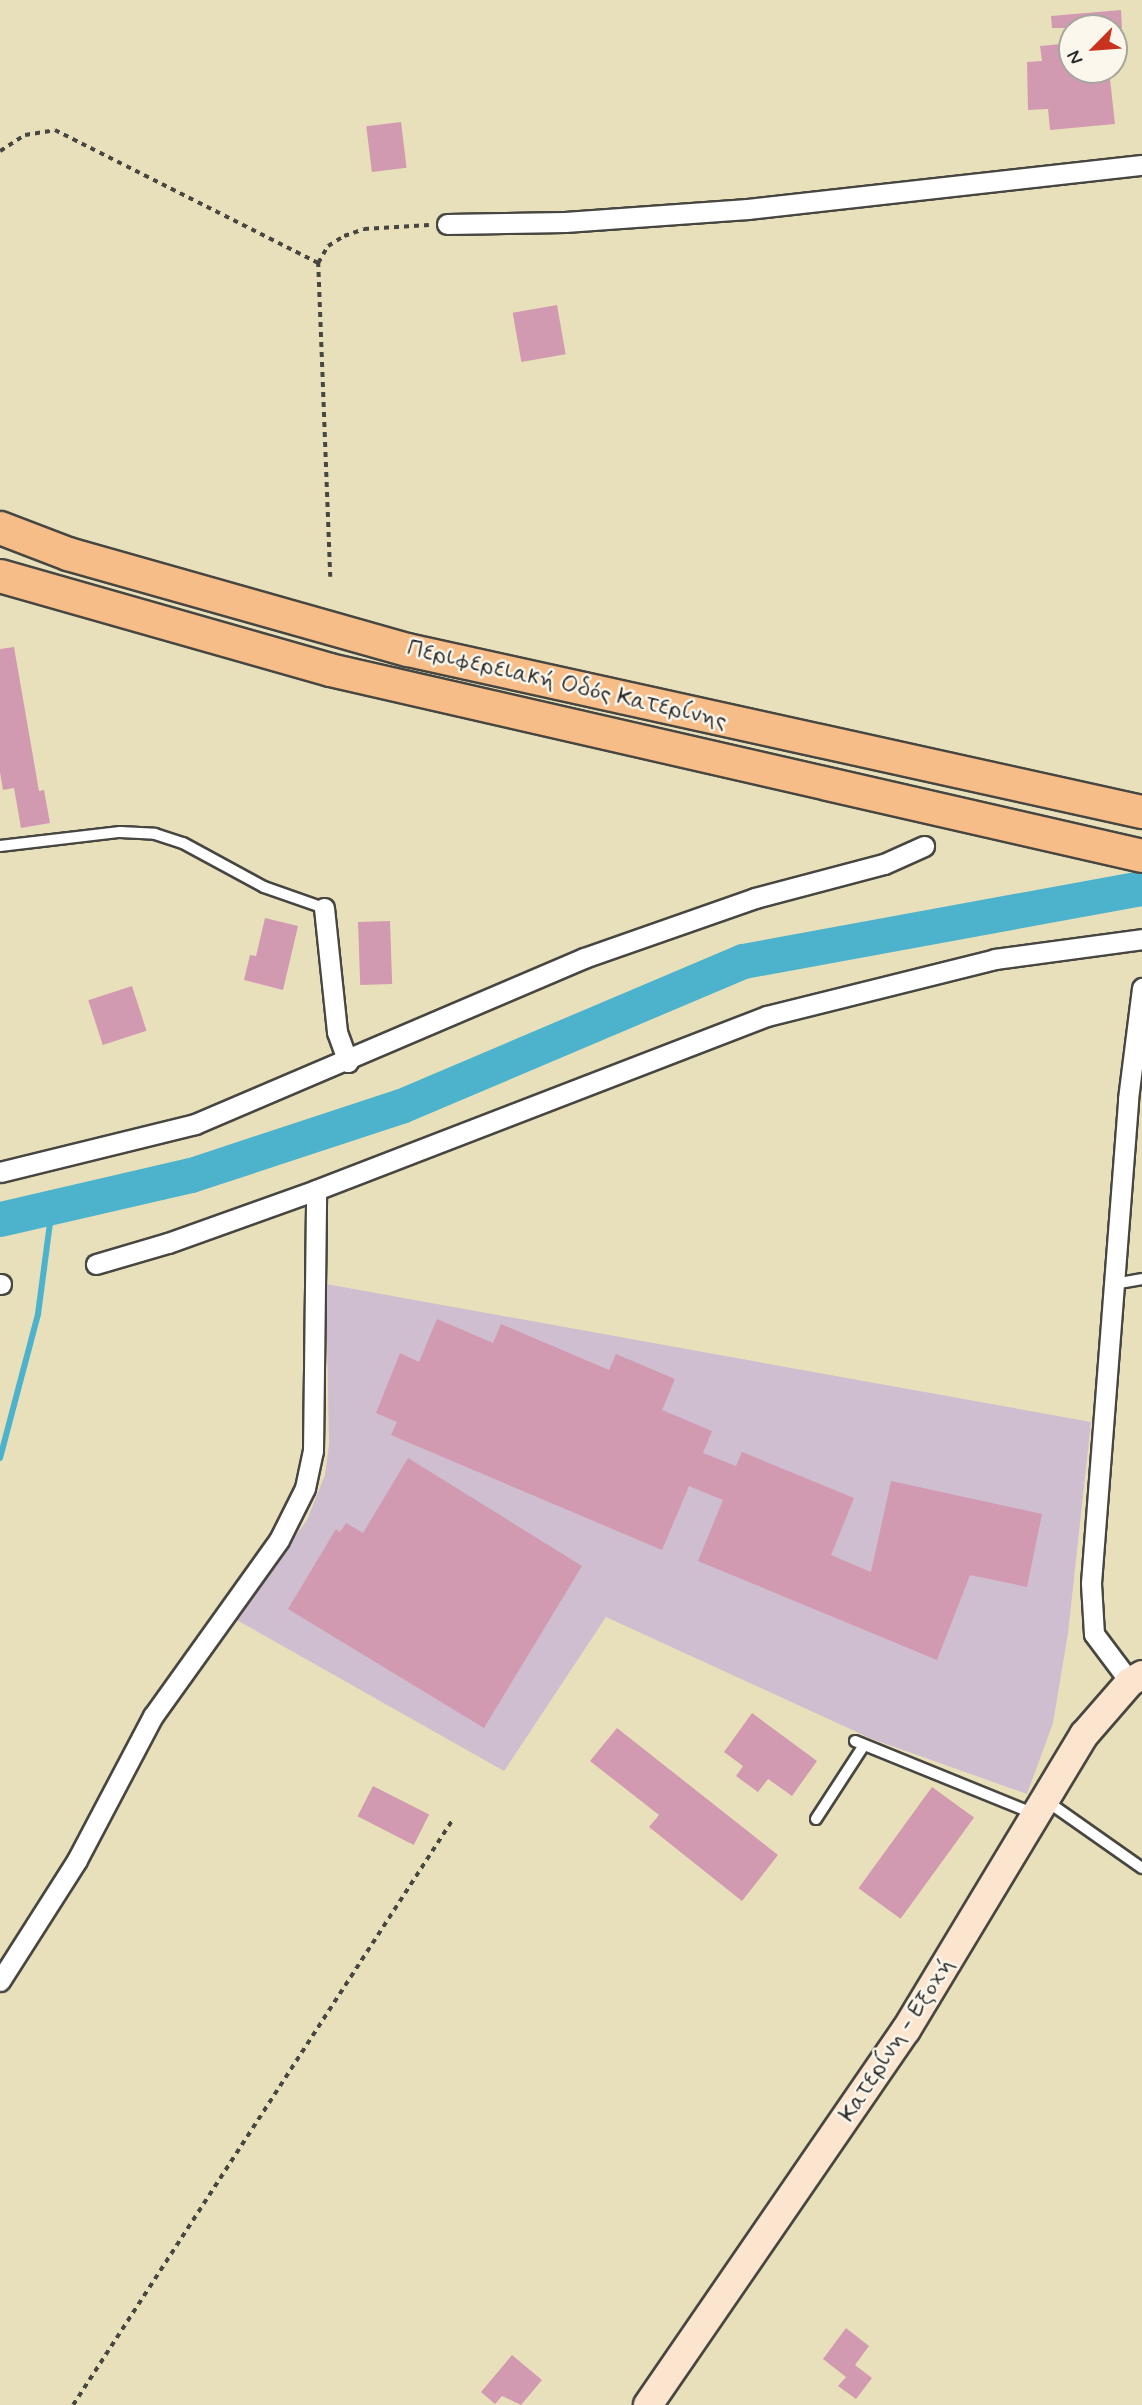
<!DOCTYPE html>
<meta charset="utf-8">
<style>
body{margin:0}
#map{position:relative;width:1142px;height:2405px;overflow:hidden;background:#e8e0bb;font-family:Mynerve,sans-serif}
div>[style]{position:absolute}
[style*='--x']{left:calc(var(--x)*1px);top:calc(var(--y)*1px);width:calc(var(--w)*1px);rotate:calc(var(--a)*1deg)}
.industrial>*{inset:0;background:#cfbdd0}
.stream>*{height:6px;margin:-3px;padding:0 3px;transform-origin:3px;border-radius:3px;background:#4db2cc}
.river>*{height:35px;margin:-17.5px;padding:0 17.5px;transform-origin:17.5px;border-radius:17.5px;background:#4db2cc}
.building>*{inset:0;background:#d29ab0;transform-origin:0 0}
.path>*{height:3.5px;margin-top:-1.75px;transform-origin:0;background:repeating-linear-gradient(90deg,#474641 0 5px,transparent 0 10px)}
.roads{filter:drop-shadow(2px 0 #474641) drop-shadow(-2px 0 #474641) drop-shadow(0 2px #474641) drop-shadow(0 -2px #474641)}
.lane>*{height:10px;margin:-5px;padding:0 5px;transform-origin:5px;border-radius:5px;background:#fff}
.street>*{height:19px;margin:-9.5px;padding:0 9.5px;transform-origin:9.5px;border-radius:9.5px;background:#fff}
.secondary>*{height:28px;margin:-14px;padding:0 14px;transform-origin:14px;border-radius:14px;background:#fce5cf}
.primary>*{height:32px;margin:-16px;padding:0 16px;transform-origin:16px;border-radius:16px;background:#f7bd88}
span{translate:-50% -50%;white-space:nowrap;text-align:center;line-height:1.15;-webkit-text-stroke:5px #fbf7ec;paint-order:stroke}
.street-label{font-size:24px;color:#2b2b2b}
.north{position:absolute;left:1058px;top:14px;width:70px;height:70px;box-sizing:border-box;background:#fbf7ec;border:2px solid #a8a59f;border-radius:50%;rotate:245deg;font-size:19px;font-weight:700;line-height:28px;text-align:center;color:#2b2b2b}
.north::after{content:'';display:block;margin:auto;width:24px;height:32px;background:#c8321e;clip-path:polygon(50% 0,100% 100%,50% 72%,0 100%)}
</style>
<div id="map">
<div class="industrial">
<div style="clip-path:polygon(326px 1284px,1091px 1422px,1068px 1633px,1053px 1723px,1027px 1794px,872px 1739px,606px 1617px,504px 1771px,235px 1619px,307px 1520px,325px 1475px,329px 1444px)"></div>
</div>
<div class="stream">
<div style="--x:0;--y:1458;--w:149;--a:-75.2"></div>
<div style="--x:38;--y:1314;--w:108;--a:-82.5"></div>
</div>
<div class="river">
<div style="--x:0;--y:1219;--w:196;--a:-13"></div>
<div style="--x:191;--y:1175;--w:221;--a:-18.2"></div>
<div style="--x:401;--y:1106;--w:371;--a:-23"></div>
<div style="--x:743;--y:961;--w:405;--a:-10.4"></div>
</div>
<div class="building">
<div style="clip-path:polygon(1121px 10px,1122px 28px,1052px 28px,1051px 16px)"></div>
<div style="clip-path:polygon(1072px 43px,1072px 70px,1109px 70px,1115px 124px,1050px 130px,1048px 109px,1028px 110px,1027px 62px,1042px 61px,1040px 46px)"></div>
<div style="left:401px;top:122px;width:46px;height:35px;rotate:83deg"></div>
<div style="left:557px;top:305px;width:50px;height:45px;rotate:80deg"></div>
<div style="clip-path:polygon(14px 647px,39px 791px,44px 790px,50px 823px,21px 828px,14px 788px,3px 790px,0 772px,0 649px)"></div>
<div style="clip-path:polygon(265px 918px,298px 926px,283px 990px,244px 980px,250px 955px,256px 956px)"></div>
<div style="left:390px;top:921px;width:63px;height:32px;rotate:88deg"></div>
<div style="left:132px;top:986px;width:47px;height:46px;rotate:72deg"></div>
<div style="clip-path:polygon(437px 1319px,493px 1343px,501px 1324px,609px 1370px,616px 1354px,675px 1379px,662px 1410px,712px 1431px,703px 1453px,736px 1466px,742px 1452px,854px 1498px,831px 1555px,871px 1572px,891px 1481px,1042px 1514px,1027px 1587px,970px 1575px,937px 1660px,698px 1561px,723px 1500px,689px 1486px,662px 1550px,391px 1435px,397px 1422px,376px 1413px,400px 1353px,419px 1362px)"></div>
<div style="clip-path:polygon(408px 1458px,582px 1566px,484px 1728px,288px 1609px,336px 1529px,340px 1532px,346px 1523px,363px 1533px)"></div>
<div style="clip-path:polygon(752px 1713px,817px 1761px,792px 1796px,768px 1779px,758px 1792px,736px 1776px,743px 1766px,724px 1752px)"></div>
<div style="clip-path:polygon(617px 1728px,778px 1855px,742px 1901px,649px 1827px,659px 1815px,590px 1761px)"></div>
<div style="left:373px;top:1786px;width:63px;height:34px;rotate:27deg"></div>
<div style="left:932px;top:1787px;width:52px;height:125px;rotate:36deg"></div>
<div style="clip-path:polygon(846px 2328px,869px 2346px,855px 2365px,872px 2378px,856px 2399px,838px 2386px,846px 2377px,823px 2359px)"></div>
<div style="clip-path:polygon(512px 2355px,542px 2380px,521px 2405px,502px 2396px,495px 2404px,481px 2392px)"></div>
</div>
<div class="path">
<div style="--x:0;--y:151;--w:30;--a:-33"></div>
<div style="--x:25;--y:135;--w:30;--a:-9"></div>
<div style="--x:55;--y:130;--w:295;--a:26.8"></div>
<div style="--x:330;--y:577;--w:314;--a:-92.2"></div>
<div style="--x:318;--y:263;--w:20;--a:-60"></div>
<div style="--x:328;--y:246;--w:19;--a:-32"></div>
<div style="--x:344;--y:236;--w:21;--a:-19"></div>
<div style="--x:364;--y:229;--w:65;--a:-3.5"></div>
<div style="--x:73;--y:2405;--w:698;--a:-57.04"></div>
</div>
<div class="roads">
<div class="lane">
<div style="--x:0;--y:846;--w:121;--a:-6.7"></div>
<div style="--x:120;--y:832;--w:35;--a:3"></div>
<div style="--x:155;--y:834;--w:29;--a:18"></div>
<div style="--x:183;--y:843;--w:92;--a:28.5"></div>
<div style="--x:264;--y:887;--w:64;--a:19.3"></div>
<div style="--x:1114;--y:1284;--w:28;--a:-10"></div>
<div style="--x:855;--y:1741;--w:191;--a:22.1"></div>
<div style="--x:1048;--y:1802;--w:115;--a:35.1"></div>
<div style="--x:816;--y:1819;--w:88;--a:-57"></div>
</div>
<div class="street">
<div style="--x:447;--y:224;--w:118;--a:-1"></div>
<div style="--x:565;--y:222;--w:183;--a:-4.1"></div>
<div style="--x:748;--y:209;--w:396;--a:-6.4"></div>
<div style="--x:324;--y:908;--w:125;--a:84"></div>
<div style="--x:337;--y:1032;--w:32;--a:70"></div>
<div style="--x:0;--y:1172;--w:201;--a:-13.8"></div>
<div style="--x:195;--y:1124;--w:423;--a:-23.1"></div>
<div style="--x:584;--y:958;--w:181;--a:-19.3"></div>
<div style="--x:755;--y:898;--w:133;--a:-14.8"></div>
<div style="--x:884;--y:864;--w:44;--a:-24.2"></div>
<div style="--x:96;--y:1264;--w:75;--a:-16.3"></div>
<div style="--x:168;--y:1243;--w:157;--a:-19.7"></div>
<div style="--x:316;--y:1190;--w:483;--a:-21.1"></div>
<div style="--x:767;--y:1016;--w:235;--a:-14"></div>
<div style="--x:995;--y:959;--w:148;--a:-7.7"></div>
<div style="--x:0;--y:1284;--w:1;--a:0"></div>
<div style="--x:1130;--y:1682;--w:60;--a:-126.9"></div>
<div style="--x:1094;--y:1634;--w:51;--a:-93.4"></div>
<div style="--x:1091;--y:1583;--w:485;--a:-85.6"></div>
<div style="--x:1128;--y:1099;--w:112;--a:-82.8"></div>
<div style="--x:0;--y:1981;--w:143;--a:-57.5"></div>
<div style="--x:77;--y:1860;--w:163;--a:-62.2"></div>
<div style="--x:153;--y:1716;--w:216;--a:-54.4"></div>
<div style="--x:279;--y:1540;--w:58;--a:-63.4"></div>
<div style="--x:305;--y:1488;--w:38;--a:-78"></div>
<div style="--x:313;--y:1451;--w:261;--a:-89.3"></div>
</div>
<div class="secondary">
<div style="--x:648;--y:2405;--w:455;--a:-55.5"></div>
<div style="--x:906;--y:2030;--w:345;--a:-58.9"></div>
<div style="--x:1084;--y:1735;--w:70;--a:-49"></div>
<div style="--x:1130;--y:1682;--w:14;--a:-30"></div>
</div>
<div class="primary">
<div style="--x:0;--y:528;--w:73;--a:20.9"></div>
<div style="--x:68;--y:554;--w:353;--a:15.8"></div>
<div style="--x:408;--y:650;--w:752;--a:12.45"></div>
<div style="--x:0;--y:576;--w:343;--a:15.9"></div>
<div style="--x:330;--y:670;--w:833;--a:12.9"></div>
</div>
</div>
<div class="street-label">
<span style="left:567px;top:685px;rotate:13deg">Περιφερειακή Οδός Κατερίνης</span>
<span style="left:897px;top:2040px;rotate:-57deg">Κατερίνη - Εξοχή</span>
</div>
<div class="north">N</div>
</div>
